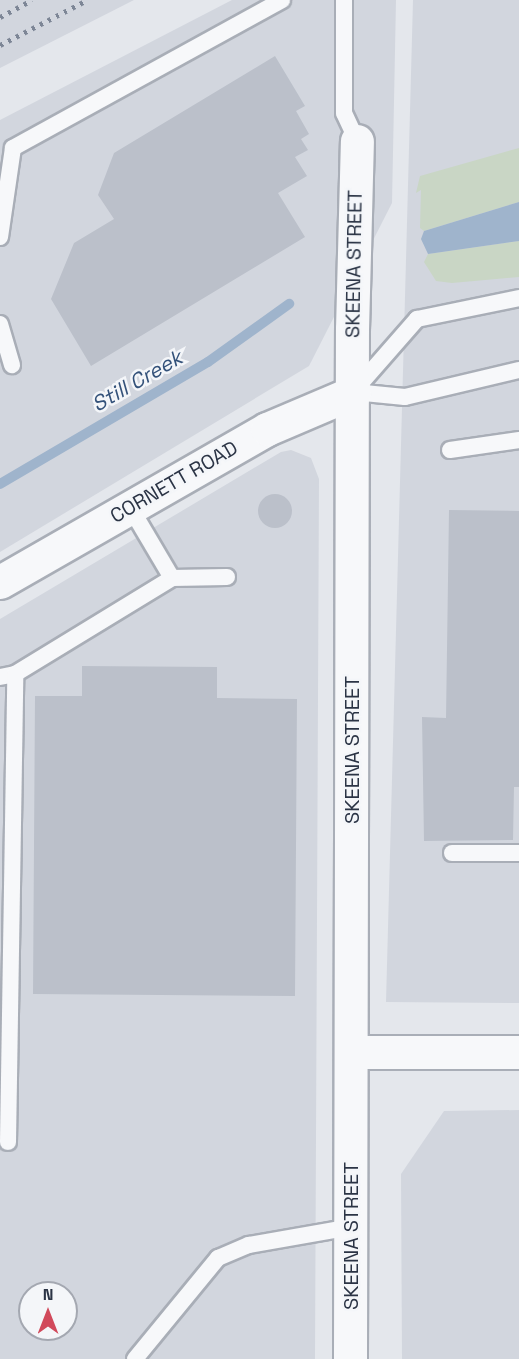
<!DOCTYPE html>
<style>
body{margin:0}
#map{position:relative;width:519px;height:1359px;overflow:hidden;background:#e4e7ec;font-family:"Space Grotesk",sans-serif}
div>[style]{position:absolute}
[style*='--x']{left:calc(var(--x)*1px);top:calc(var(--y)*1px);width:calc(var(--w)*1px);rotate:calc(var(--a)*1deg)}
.built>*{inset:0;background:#d2d6de}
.green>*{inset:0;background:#c9d6c5}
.water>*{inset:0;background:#9fb4cc}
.stream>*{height:10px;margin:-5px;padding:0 5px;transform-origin:5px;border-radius:5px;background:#9fb4cc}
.building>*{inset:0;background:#bbc0ca}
.round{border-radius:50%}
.roads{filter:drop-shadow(2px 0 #a9aeb7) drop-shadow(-2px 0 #a9aeb7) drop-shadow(0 2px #a9aeb7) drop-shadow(0 -2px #a9aeb7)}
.service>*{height:16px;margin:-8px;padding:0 8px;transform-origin:8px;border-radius:8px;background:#f7f8fa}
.minor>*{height:33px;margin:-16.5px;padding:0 16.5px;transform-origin:16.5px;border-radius:16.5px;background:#f7f8fa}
.rail>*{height:4.5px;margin-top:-2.25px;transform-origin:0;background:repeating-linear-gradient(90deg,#7d8696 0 3px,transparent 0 9px)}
span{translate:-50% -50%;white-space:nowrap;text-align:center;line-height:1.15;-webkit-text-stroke:5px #f4f6f9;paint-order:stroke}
.street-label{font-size:20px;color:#2b3445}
.water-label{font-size:21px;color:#34527a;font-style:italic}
.north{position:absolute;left:18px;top:1281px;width:60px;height:60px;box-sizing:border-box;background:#f4f6f9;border:2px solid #a4a8b1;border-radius:50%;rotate:0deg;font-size:16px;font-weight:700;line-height:24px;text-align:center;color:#2b3445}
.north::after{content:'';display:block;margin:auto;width:21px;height:27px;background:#d1495b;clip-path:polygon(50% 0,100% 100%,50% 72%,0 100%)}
</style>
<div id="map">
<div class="built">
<div style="clip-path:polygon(0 0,134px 0,0 68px)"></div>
<div style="clip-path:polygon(232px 0,396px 0,392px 203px,309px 366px,0 552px,0 120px)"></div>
<div style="clip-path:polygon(413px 0,519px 0,519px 1003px,386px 1002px)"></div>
<div style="clip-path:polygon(evenodd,291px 450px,311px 458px,319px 479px,315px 1359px,0 1359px,0 619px,281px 452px,291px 450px,30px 1293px,66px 1293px,66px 1329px,30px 1329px,30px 1293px)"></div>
<div style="clip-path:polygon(519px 1110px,519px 1359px,402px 1359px,401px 1174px,444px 1111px)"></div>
</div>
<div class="green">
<div style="clip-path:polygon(519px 148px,519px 202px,424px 231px,420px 228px,421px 190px,416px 193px,420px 176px)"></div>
<div style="clip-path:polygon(519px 241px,519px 277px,452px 283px,436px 281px,424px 262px,428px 254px)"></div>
</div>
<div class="water">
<div style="clip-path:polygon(519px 202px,519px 241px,428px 254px,421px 239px,424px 231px)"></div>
</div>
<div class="stream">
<div style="--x:0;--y:484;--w:241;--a:-30.4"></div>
<div style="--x:208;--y:362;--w:100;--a:-35.6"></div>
</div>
<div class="building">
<div style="clip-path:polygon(275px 56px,305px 106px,296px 111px,309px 134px,301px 139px,308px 150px,295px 157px,307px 176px,278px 193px,305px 237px,91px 366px,51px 299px,74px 243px,114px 219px,98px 195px,114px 153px)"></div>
<div class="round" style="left:258px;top:494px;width:34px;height:34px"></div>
<div style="clip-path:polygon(449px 510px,519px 511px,519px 787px,514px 787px,513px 840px,424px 841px,422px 717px,446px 718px)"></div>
<div style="clip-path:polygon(82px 666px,217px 667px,217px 698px,297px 699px,295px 996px,33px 994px,35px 696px,82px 696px)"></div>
</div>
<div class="roads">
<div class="service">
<div style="--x:344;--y:0;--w:113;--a:90"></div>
<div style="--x:344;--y:113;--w:31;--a:65"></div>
<div style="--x:0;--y:237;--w:90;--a:-81.7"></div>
<div style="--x:13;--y:148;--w:307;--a:-28.8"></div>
<div style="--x:0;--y:324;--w:43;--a:73.7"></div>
<div style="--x:354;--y:391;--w:96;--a:-48.8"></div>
<div style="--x:417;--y:319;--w:104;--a:-11.6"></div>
<div style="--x:354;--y:392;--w:51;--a:5.6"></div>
<div style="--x:405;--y:397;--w:117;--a:-13.3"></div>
<div style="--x:450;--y:450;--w:70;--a:-8.2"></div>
<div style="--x:130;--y:507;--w:82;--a:59.4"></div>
<div style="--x:0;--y:677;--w:15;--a:-11"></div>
<div style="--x:15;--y:674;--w:184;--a:-31.4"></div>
<div style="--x:172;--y:578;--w:55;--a:-1"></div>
<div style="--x:452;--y:853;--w:67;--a:0"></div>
<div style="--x:8;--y:1142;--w:468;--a:-89.1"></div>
<div style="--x:135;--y:1359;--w:131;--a:-50.6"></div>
<div style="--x:218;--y:1258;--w:34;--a:-23"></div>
<div style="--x:249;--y:1245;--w:104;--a:-10"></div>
</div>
<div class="minor">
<div style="--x:0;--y:582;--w:308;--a:-29.8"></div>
<div style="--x:267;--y:429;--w:95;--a:-23"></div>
<div style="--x:352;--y:1052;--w:167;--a:0"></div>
<div style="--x:350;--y:1359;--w:1030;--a:-89.89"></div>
<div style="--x:352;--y:329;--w:188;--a:-88.5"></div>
</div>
</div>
<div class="rail">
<div style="--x:0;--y:17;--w:36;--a:-28"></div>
<div style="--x:0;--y:45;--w:98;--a:-27.3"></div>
</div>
<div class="street-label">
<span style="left:354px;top:264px;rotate:-89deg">SKEENA STREET</span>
<span style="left:174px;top:482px;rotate:-30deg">CORNETT ROAD</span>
<span style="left:352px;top:750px;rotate:-90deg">SKEENA STREET</span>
<span style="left:351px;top:1236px;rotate:-90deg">SKEENA STREET</span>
</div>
<div class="water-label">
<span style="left:137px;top:381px;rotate:-30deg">Still Creek</span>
</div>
<div class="north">N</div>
</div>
